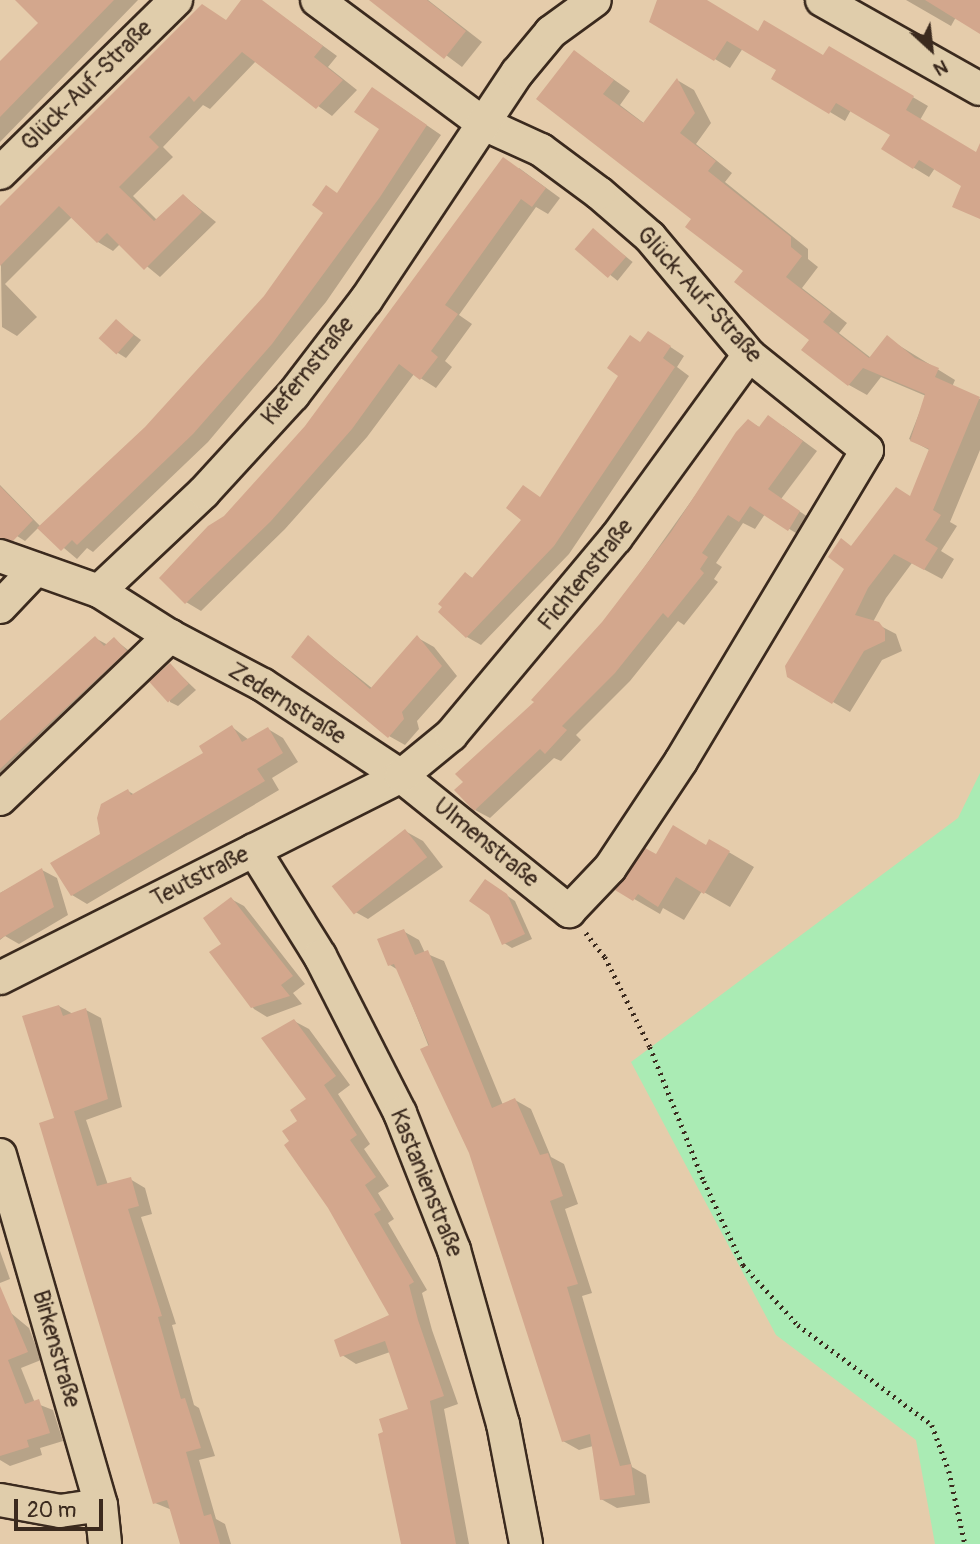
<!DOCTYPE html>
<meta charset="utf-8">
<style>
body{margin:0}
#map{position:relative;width:980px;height:1544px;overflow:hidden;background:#e5ccab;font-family:Pangolin,sans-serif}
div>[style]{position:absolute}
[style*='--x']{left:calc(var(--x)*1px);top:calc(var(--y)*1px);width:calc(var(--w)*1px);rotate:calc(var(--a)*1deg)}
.green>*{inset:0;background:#aaebb4}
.shadow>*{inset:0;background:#0003;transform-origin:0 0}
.building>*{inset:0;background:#d3a78d;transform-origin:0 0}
.path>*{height:4.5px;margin-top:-2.25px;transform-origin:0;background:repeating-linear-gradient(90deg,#3b2a1e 0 2px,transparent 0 7px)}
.roads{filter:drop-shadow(2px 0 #3b2a1e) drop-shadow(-2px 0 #3b2a1e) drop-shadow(0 2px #3b2a1e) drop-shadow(0 -2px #3b2a1e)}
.street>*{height:32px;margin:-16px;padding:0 16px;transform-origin:16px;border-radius:16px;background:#e0cdab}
span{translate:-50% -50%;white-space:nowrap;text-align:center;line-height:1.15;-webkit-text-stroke:5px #e0cdab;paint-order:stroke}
.street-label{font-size:23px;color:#3b2a1e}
.north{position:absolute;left:896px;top:14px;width:70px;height:70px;-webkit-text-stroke:5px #e0cdab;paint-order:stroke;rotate:153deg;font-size:19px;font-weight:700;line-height:28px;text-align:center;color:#3b2a1e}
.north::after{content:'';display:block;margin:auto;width:24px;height:32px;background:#3b2a1e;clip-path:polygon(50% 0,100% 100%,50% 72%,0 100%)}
.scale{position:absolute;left:14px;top:1499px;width:89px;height:32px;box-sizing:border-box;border:4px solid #3b2a1e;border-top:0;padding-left:9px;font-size:21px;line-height:24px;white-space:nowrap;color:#3b2a1e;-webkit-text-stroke:5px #e0cdab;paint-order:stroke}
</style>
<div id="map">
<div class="green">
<div style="clip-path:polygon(980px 773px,980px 1544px,935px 1544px,916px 1440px,776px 1335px,631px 1062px,958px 818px)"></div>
</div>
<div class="shadow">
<div style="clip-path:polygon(37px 0,138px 0,0 142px,0 68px,40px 23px)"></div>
<div style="clip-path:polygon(243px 0,263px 2px,337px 56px,328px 67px,357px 90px,332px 116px,256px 61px,210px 109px,203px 105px,163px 147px,173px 157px,133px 196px,158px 221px,184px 196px,216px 222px,160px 277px,120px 244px,113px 251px,98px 242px,72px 217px,5px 284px,37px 317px,17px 336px,2px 327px,0 211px,227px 21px)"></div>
<div style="clip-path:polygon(372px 0,428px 0,482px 42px,462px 67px)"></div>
<div style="clip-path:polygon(659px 0,704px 0,759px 33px,823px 57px,829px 48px,928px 106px,920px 120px,935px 168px,929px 177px,883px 149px,893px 135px,851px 110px,845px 121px,773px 78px,778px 69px,743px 48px,730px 68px,651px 21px)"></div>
<div style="clip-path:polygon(906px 0,980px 0,980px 32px,956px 17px,951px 26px)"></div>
<div style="clip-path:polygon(575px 52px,630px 91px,620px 105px,645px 124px,677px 80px,694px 90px,711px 123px,696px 144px,732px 173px,725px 182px,808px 249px,808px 259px,818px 267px,802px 288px,847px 323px,839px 333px,871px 358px,887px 338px,955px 380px,952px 387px,980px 399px,980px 450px,950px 522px,957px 526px,941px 551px,954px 559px,942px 579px,912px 563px,886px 598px,873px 622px,896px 634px,902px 651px,882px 660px,850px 712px,789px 676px,846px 569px,852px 547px,911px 498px,931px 451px,909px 439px,926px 396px,881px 377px,867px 395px,849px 385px,804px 349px,811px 340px,693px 219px,539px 99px)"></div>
<div style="clip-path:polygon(387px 98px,441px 135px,326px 302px,208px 442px,93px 552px,87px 548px,77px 559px,39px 527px,25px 541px,17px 536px,0 521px,0 485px,41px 527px,147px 428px,266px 297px,382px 129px)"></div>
<div style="clip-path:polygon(519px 168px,560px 198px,548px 214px,536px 207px,459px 315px,472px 324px,445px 361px,452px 367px,436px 388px,414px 374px,367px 437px,285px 529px,201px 611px,186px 602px,225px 517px,307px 427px)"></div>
<div style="left:593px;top:230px;width:51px;height:24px;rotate:39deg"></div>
<div style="clip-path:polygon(116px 321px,141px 340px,126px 358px,118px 353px)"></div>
<div style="clip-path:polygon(663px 342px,684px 356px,677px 367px,689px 376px,569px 554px,481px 645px,467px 637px,466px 574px,474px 579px,541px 498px,641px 343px)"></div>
<div style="clip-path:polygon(748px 421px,761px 428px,783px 426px,817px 451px,781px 499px,814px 521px,804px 538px,765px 514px,755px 529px,743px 523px,716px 563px,722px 567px,714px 579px,718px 582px,684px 625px,678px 621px,630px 681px,576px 735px,581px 740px,561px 761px,554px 758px,490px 818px,475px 810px,536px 702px,604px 624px)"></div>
<div style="clip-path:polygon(308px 637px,373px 689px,418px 638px,434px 647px,457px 676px,417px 721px,419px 729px,405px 745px,389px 736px)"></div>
<div style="clip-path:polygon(95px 638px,108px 645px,114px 639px,142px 661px,0 792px,0 721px)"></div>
<div style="clip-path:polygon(170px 665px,196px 690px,178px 706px,170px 702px)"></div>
<div style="clip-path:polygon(232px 727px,249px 740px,268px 729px,283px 738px,298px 762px,272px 778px,279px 790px,87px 904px,72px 895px,128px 791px,135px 795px,206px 754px)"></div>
<div style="clip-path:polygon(405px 831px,423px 841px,443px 867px,368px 919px,350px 909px)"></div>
<div style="clip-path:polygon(710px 841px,754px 867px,730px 907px,702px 891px,684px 920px,663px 908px,660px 914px,617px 889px,656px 856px,707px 847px)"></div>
<div style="clip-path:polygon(42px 870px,57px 878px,68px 915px,19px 944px,5px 936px,0 940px,0 893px)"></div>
<div style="clip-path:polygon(493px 886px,515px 901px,532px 939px,512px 948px,504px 943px)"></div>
<div style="clip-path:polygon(231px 899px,244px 906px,305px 984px,293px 993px,302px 1004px,267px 1017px,254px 1009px,212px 953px,223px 944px)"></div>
<div style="clip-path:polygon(403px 931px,419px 940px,425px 953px,444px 961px,503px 1105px,515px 1100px,531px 1109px,551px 1157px,564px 1164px,578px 1204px,565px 1209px,592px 1293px,582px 1296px,632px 1467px,646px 1475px,650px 1503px,617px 1508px,601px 1499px,593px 1446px,579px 1450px,563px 1441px,471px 1152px,398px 970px,390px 965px)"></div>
<div style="clip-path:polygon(59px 1006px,73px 1014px,86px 1010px,101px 1018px,122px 1107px,86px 1120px,108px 1185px,130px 1179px,145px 1188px,152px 1214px,141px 1217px,176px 1324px,172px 1325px,194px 1405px,199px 1408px,215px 1456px,199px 1460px,216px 1519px,225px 1524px,231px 1544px,181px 1544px,172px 1510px,155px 1503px,56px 1119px)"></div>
<div style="clip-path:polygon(294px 1021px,309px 1029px,350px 1085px,338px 1094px,370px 1144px,364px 1149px,389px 1186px,378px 1193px,394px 1219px,388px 1223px,427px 1290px,422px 1293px,432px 1330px,458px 1404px,444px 1409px,469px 1544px,403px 1544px,411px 1410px,390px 1352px,356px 1364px,342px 1355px,392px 1316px,291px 1142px,309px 1100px)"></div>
<div style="clip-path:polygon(0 1251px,10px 1279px,0 1283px)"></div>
<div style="clip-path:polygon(0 1304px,29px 1328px,41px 1360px,21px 1368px,35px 1403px,53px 1410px,63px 1441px,40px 1448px,42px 1455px,10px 1466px,0 1460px)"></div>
</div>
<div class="building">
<div style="clip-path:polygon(15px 0,114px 0,0 117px,0 61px,38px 23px)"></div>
<div style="clip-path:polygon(241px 0,262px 0,323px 46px,314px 57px,343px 80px,316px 109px,242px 52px,194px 102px,189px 96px,149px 137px,159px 147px,119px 187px,154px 221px,183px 194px,202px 212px,144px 270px,107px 233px,97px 243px,59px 206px,0 266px,0 206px,202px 4px,226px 20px)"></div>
<div style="clip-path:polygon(369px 0,427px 0,466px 31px,444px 59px)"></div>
<div style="clip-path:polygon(657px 0,707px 0,758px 31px,764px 20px,823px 55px,829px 46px,914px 96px,906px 110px,976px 152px,980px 143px,980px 219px,952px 207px,961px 186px,919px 160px,913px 169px,881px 149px,890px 135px,836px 103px,829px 114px,771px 79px,776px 70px,727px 41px,714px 61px,649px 22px)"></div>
<div style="clip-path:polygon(925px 0,980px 0,980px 34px)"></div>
<div style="clip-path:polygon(574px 50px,614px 80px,603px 94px,643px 123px,677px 78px,695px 113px,680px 133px,716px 161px,708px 171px,791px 237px,791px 247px,802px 256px,786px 277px,831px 312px,823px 322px,869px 358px,887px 335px,915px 358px,939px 368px,935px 377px,980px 397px,933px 510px,941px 515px,925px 540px,938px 548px,924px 570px,894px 554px,868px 588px,855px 615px,879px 622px,885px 630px,885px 641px,864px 651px,832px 704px,787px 677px,785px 666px,844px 569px,828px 557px,841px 538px,851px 546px,896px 487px,910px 496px,929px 449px,910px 441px,925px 394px,863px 368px,848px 386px,801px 350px,809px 340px,734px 282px,743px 271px,685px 227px,691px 219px,536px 99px)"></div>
<div style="clip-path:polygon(372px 87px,427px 125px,380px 197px,272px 344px,193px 434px,77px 545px,72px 540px,61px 551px,37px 528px,145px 427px,264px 296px,323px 213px,312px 205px,326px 185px,337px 193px,379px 129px,354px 112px)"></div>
<div style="clip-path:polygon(503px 157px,546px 188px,532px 207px,521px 199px,445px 305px,458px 314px,431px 351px,438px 357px,420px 380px,399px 364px,352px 429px,271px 521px,185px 604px,159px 578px,208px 526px,224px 516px,305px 426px)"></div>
<div style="left:593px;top:228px;width:44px;height:28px;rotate:41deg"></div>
<div style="left:116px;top:319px;width:24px;height:26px;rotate:42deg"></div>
<div style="clip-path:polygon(648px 331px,671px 346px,663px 358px,675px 367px,554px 546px,466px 638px,438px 612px,442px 607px,438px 604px,465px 572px,472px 578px,521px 520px,506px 508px,523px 485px,540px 497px,618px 376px,607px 368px,630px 335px,640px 342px)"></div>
<div style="clip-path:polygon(768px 415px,803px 441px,768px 489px,800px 511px,788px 531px,750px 506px,739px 522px,728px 515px,702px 553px,708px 557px,700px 569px,704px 573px,668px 618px,663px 613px,615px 673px,562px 726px,567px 730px,545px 754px,540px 749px,474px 811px,454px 790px,463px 782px,455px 774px,534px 702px,531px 700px,602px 622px,671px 532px,736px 432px,748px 419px,759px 427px)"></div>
<div style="clip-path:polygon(0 486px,33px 520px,13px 541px,0 538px)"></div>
<div style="clip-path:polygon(308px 635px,370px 689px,417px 635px,442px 666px,402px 712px,404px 719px,388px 738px,291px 657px)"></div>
<div style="clip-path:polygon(95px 636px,104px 646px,114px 637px,127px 651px,0 769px,0 721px)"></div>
<div style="left:170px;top:663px;width:28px;height:28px;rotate:48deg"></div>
<div style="clip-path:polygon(232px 725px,242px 742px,268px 727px,283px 753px,257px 769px,265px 781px,71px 896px,50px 863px,100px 834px,97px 818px,101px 804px,128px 789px,131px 795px,203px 753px,199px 746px)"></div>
<div style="clip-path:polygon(673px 825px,706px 845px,709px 839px,730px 851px,704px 894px,676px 877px,658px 907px,638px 894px,633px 901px,615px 890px,645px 848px,656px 854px)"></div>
<div style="left:405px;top:829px;width:36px;height:93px;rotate:52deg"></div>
<div style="clip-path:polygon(42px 868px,54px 907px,0 939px,0 893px)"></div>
<div style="clip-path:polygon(485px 879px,507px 894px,525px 934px,502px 945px,489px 915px,469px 901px)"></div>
<div style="clip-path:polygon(231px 897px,293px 976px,281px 985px,290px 996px,251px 1008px,209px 952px,221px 944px,203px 918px)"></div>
<div style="clip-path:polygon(404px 929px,415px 955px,428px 950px,492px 1108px,515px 1098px,540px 1155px,548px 1153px,563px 1196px,550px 1201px,578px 1284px,567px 1287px,620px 1466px,631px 1464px,635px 1495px,600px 1500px,590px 1434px,562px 1442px,469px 1153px,420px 1049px,429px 1045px,394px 964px,388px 966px,377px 939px)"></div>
<div style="clip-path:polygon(59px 1005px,63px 1016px,86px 1008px,108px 1099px,64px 1115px,74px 1111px,97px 1186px,131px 1177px,139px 1206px,128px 1209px,162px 1316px,158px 1317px,181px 1399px,185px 1398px,201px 1448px,186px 1452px,204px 1516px,211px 1514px,220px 1544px,180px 1544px,167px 1500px,153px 1504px,39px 1123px,54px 1118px,22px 1016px)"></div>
<div style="clip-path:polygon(294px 1019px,336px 1076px,324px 1085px,357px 1135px,350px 1140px,376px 1177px,365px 1185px,381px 1210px,374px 1214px,414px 1282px,409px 1285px,418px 1320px,444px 1396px,430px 1401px,456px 1544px,401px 1544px,378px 1434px,383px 1432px,379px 1419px,408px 1409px,385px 1341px,340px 1357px,334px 1340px,389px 1315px,328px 1208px,284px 1145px,289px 1141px,282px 1131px,297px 1121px,290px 1110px,306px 1099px,261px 1038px)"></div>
<div style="clip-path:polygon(0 1286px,28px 1352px,8px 1360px,25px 1404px,39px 1399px,50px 1433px,27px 1440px,29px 1447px,0 1456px)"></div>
</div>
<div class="path">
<div style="--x:586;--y:933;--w:31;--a:52"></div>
<div style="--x:605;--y:957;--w:101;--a:63.4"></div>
<div style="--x:650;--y:1047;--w:144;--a:68.1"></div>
<div style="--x:704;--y:1181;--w:93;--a:65.1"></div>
<div style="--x:743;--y:1265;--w:81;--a:47.5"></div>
<div style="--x:798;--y:1325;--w:167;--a:36.7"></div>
<div style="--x:932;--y:1425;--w:49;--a:69.7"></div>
<div style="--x:949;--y:1471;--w:75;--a:77.6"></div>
</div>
<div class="roads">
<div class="street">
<div style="--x:822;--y:0;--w:181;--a:29.4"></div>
<div style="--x:0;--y:173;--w:247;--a:-44.5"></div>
<div style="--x:0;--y:556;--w:105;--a:19.5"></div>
<div style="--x:99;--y:591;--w:84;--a:32.4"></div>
<div style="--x:170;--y:636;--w:105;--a:27.8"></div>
<div style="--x:263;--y:685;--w:165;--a:33.4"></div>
<div style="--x:401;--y:776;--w:216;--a:38.8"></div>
<div style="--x:569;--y:911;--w:59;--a:-46.4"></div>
<div style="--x:610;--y:868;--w:128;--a:-56.4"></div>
<div style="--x:681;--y:761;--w:362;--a:-59.1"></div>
<div style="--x:867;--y:450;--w:151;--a:-141.2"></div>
<div style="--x:749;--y:355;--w:154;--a:-130"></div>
<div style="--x:650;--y:237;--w:67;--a:-139.2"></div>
<div style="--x:599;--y:193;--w:72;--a:-143.4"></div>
<div style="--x:541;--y:150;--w:63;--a:-155.5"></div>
<div style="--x:484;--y:124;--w:208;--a:-143.4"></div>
<div style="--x:99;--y:591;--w:144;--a:-43.3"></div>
<div style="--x:204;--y:492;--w:132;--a:-47.5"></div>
<div style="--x:293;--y:395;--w:120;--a:-52.5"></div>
<div style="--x:366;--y:300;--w:273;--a:-56.4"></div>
<div style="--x:517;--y:73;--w:53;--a:-50.3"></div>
<div style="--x:551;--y:32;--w:54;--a:-36"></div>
<div style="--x:0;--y:607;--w:52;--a:-46.5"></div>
<div style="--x:0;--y:799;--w:236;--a:-43.8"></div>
<div style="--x:254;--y:850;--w:125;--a:58.1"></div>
<div style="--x:320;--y:956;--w:176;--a:63"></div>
<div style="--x:400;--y:1113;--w:147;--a:68.5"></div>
<div style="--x:454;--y:1250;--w:181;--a:74.3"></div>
<div style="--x:503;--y:1424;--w:122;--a:79.1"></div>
<div style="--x:0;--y:978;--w:449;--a:-26.7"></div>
<div style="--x:401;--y:776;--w:65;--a:-39.4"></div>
<div style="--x:451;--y:735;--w:257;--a:-50.1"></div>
<div style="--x:616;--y:538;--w:226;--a:-54"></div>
<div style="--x:0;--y:1155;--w:364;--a:73.9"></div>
<div style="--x:101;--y:1505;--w:39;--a:84"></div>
<div style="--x:0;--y:1500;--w:61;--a:10.4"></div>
<div style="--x:60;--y:1511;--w:41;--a:-8.3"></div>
</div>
</div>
<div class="street-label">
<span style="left:87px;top:86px;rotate:-45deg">Glück-Auf-Straße</span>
<span style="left:699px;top:295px;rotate:48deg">Glück-Auf-Straße</span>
<span style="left:308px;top:371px;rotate:-51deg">Kiefernstraße</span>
<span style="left:586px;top:575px;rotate:-51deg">Fichtenstraße</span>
<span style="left:287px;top:704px;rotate:32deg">Zedernstraße</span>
<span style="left:486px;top:843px;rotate:39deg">Ulmenstraße</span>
<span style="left:200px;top:877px;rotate:-27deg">Teutstraße</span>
<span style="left:426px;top:1183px;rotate:68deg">Kastanienstraße</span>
<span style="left:56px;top:1349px;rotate:74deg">Birkenstraße</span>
</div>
<div class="north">N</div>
<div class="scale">20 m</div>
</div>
